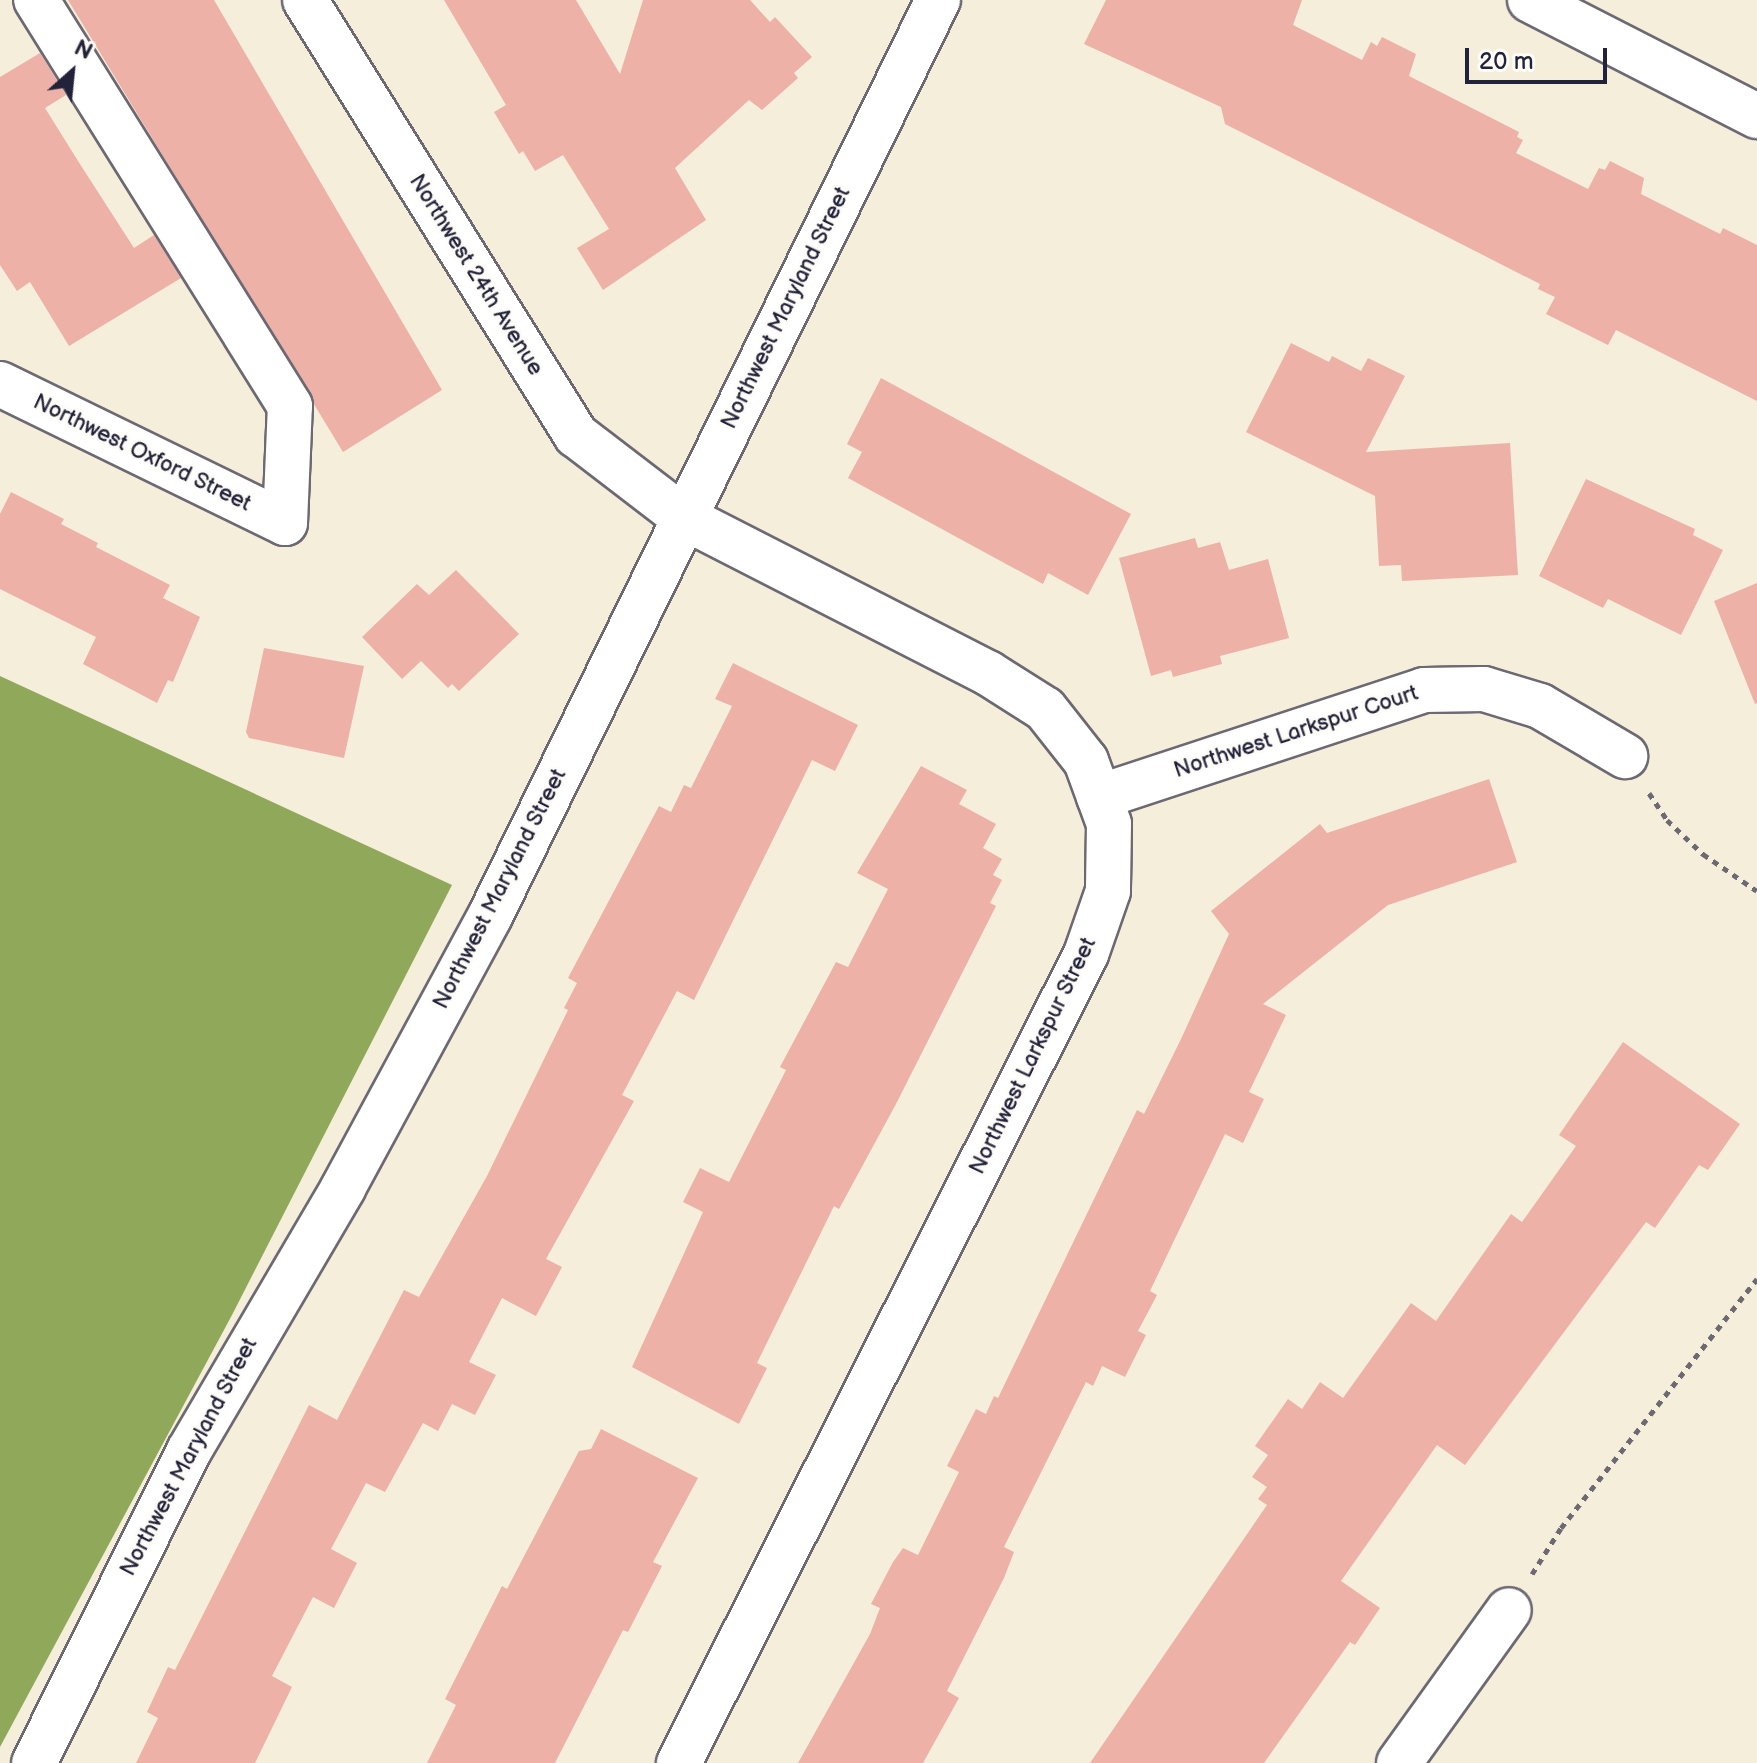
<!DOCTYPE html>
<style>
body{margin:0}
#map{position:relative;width:1757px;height:1763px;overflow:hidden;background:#f4eeda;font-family:"Balsamiq Sans",sans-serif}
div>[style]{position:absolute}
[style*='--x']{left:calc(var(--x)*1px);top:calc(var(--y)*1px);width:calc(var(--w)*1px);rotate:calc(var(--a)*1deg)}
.forest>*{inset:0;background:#90a85a}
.building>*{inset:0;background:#eeb1a7}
.path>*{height:5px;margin-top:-2.5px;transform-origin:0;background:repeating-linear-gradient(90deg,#6c6973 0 6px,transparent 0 12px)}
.roads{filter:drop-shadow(2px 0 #6c6973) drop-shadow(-2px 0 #6c6973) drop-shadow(0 2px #6c6973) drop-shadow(0 -2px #6c6973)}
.minor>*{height:44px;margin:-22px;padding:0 22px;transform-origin:22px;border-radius:22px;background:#fff}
span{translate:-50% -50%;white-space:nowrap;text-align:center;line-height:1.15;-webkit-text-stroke:6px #fdfcf7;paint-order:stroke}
.street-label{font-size:22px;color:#22223b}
.north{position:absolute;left:32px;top:32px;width:80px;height:80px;-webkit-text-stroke:6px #fdfcf7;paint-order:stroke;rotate:27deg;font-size:22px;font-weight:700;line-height:32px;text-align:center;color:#22223b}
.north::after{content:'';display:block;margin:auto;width:28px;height:36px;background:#22223b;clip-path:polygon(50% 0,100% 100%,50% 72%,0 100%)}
.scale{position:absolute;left:1465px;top:48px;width:142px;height:36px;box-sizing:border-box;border:4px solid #22223b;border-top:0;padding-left:10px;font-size:24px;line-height:28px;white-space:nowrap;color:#22223b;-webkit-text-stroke:6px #fdfcf7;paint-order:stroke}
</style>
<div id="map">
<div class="forest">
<div style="clip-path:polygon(0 676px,452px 885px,232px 1315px,0 1747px)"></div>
</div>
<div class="building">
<div style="clip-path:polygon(68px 0,214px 0,442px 390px,343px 452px)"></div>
<div style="clip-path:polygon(444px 0,576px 0,620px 74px,643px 0,750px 0,770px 22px,775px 17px,812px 57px,794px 73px,798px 78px,762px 110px,749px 100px,675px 168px,706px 220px,603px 290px,577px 248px,609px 229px,563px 155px,535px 171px,523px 151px,519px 154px,494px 112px,506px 105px)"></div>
<div style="clip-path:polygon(1106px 0,1302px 0,1293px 25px,1362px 60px,1371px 42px,1377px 46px,1382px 37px,1416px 54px,1409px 76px,1519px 132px,1517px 137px,1523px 140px,1516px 153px,1588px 189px,1599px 168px,1605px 170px,1610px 161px,1644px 178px,1641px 194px,1720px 234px,1723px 228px,1757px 245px,1757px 401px,1616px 330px,1608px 345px,1546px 314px,1555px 297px,1538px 289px,1540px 284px,1225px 124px,1221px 107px,1084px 44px)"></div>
<div style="clip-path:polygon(40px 53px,66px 95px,45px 108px,78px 161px,134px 248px,154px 235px,181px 278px,69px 346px,30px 282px,17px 291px,0 265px,0 77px)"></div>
<div style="clip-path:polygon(1291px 343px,1329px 362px,1332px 356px,1361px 371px,1368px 358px,1405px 376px,1366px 452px,1510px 443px,1518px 575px,1402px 581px,1401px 565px,1379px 566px,1375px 496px,1246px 432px)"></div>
<div style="clip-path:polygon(881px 378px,1131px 514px,1088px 595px,1048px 573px,1043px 584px,848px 478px,862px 452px,847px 444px)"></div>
<div style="clip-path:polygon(1586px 479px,1695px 529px,1693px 535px,1723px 550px,1681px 635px,1608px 599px,1603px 608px,1539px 576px)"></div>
<div style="clip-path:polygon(11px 492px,64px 519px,61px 524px,98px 543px,96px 547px,170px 585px,163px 598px,200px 617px,173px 682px,168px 680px,157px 703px,83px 664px,96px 637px,0 589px,0 514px)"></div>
<div style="clip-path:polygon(1195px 538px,1198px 548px,1220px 542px,1229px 570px,1268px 559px,1289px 638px,1220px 656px,1222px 664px,1173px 677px,1171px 670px,1151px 676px,1119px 558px)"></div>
<div style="clip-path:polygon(456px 570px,519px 634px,459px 691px,452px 684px,448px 688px,421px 661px,402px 679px,362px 637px,417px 584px,429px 595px)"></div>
<div style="clip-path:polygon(1757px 583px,1757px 703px,1755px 704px,1714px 601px)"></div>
<div style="clip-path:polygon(264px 648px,364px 666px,344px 758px,249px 738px,246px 732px)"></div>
<div style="clip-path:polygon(733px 663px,858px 725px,835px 771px,812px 760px,694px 1000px,677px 991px,622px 1095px,634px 1101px,546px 1259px,562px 1267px,536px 1316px,502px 1298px,469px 1362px,496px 1375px,475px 1415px,452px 1404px,438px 1431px,423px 1423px,385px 1492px,366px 1483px,331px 1549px,357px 1563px,334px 1608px,313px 1597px,272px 1676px,292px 1687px,255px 1763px,136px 1763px,158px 1718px,147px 1712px,168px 1667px,175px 1670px,309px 1405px,337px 1420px,404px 1290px,419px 1297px,487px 1176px,568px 1010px,564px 1008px,577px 983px,568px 978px,659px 806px,671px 812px,684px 785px,691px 788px,732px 706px,715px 699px)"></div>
<div style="clip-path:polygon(921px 766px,967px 790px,959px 804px,996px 824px,983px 848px,1002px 859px,993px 875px,1002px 880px,990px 903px,996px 906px,896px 1104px,839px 1209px,834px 1206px,757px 1363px,767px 1368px,739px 1424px,632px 1367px,703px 1212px,683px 1202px,700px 1168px,729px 1182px,786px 1070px,780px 1067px,836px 962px,848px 967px,888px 889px,857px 873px)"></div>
<div style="clip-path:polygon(1489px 779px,1517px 862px,1388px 905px,1263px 1004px,1286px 1015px,1249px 1092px,1264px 1099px,1243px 1143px,1225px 1134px,1150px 1291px,1157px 1295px,1138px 1331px,1146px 1335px,1125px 1377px,1102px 1366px,1093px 1386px,1086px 1382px,1004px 1547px,1014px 1552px,1004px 1578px,947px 1691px,959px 1698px,923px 1763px,798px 1763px,870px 1634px,880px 1608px,871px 1604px,893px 1562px,903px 1548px,918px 1555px,959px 1472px,947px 1466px,976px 1409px,986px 1414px,994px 1396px,998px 1398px,1137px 1110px,1144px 1114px,1181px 1039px,1229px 934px,1211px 911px,1320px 824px,1327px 833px)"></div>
<div style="clip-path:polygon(1623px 1042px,1740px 1124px,1708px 1170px,1699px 1165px,1655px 1228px,1646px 1222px,1465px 1465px,1437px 1445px,1341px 1581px,1380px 1608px,1355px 1645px,1350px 1642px,1264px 1763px,1090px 1763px,1267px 1505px,1258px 1499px,1267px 1487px,1252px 1477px,1268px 1455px,1255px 1446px,1288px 1399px,1302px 1409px,1320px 1382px,1343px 1398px,1411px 1303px,1436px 1321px,1511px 1214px,1522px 1222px,1576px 1146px,1559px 1135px)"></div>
<div style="clip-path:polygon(601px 1429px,698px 1478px,653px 1562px,662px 1566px,628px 1632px,623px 1630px,555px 1763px,427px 1763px,456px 1705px,445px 1699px,502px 1586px,507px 1589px,579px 1451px,591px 1449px)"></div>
</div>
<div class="path">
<div style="--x:1649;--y:793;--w:32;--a:56"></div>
<div style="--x:1667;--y:820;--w:50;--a:43.4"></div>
<div style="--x:1703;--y:854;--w:65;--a:34.4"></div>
<div style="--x:1532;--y:1574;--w:54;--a:-57.8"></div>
<div style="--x:1561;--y:1528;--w:317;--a:-51.8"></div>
</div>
<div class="roads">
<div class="minor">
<div style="--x:305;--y:0;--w:513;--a:58.08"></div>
<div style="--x:576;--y:435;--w:135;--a:37.5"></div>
<div style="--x:683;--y:517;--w:343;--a:27.1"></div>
<div style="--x:988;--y:673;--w:67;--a:32.3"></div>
<div style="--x:1045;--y:709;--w:66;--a:51.7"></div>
<div style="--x:1086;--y:761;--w:67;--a:69.9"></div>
<div style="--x:1109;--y:824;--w:67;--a:90.9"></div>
<div style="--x:1108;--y:891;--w:67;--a:109.2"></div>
<div style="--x:1086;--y:954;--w:906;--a:116.71"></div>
<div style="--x:1530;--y:0;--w:255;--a:27.1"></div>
<div style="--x:0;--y:384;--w:317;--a:26"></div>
<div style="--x:285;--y:523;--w:117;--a:-87.6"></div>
<div style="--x:290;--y:406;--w:479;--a:-122"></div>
<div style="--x:1099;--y:797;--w:342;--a:-18.2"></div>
<div style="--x:1424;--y:690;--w:60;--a:-1"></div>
<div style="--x:1484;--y:689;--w:59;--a:16.9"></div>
<div style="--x:1540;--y:706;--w:99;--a:30.5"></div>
<div style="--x:34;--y:1763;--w:348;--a:-63.6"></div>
<div style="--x:189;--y:1451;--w:305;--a:-59.6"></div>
<div style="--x:343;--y:1188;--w:309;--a:-61.6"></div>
<div style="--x:490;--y:916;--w:1020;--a:-63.94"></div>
<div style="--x:1399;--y:1763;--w:188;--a:-54.3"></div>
</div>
</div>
<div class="street-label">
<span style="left:476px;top:275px;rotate:58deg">Northwest 24th Avenue</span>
<span style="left:786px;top:308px;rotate:-64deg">Northwest Maryland Street</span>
<span style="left:142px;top:453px;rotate:26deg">Northwest Oxford Street</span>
<span style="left:1296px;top:732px;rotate:-18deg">Northwest Larkspur Court</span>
<span style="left:500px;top:889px;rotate:-63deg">Northwest Maryland Street</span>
<span style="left:1033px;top:1056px;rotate:-64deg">Northwest Larkspur Street</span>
<span style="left:189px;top:1457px;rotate:-62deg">Northwest Maryland Street</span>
</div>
<div class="north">N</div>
<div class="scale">20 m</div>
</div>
